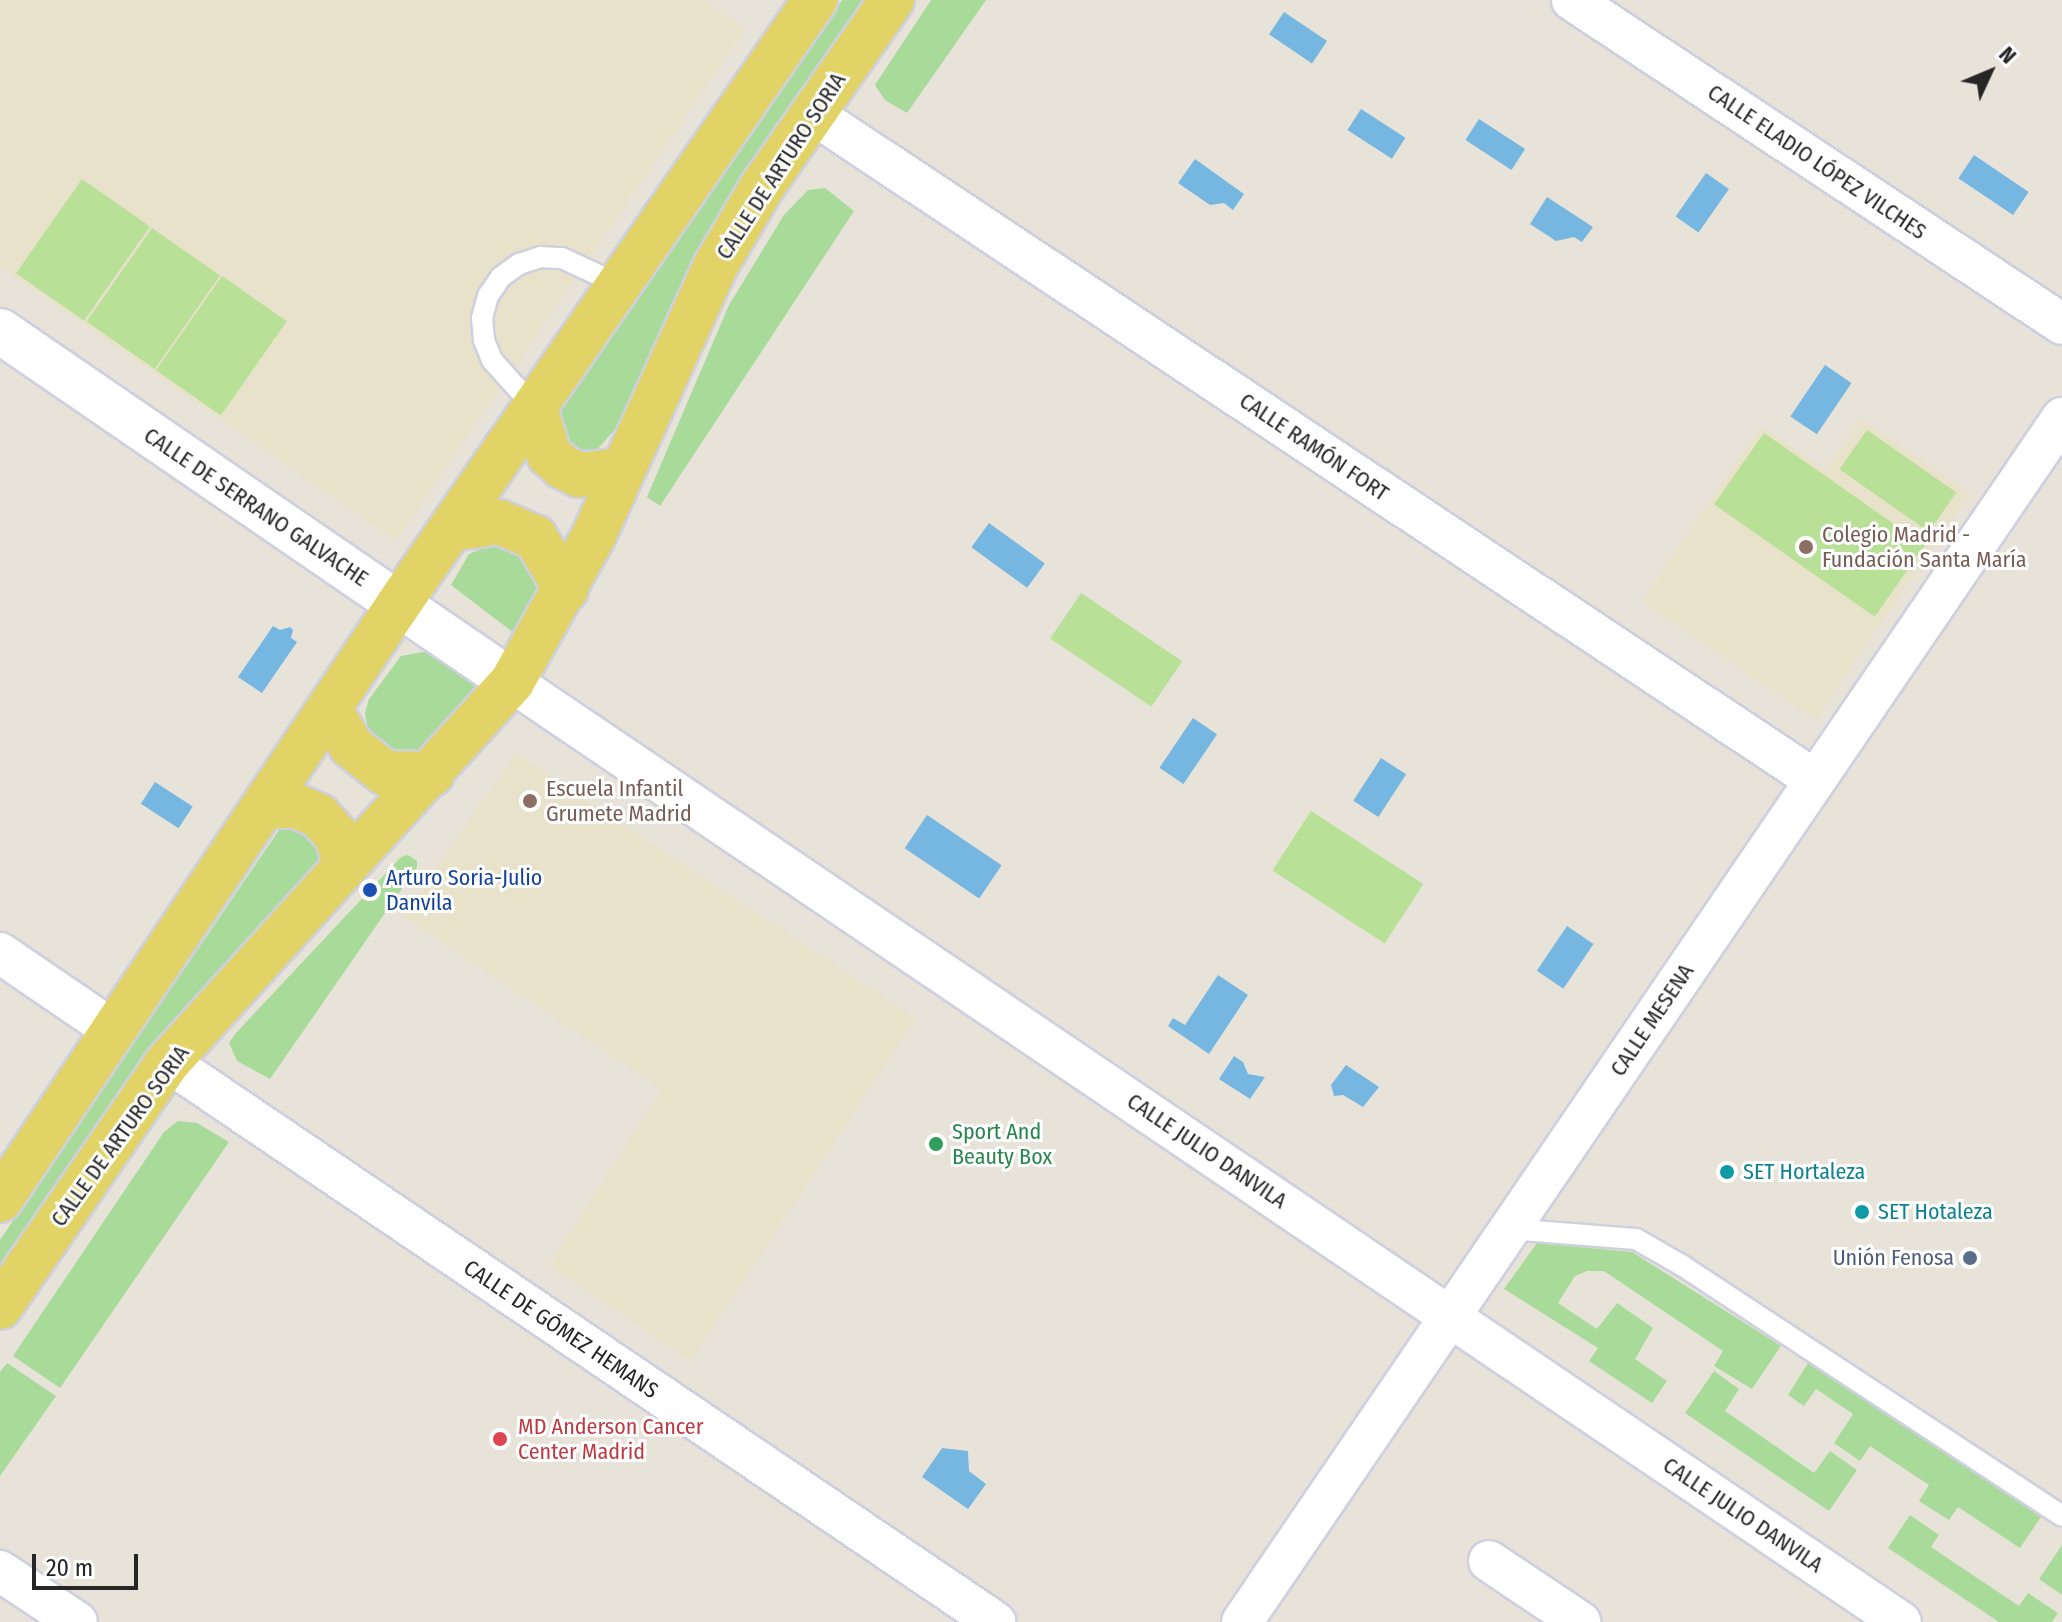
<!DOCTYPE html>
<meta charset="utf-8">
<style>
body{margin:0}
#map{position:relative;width:2062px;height:1622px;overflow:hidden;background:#e8e3d9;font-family:"Fira Sans Condensed",sans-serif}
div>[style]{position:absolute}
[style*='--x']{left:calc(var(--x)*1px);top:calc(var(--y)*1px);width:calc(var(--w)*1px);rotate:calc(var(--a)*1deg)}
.education>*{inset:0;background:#e8e2ca}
.green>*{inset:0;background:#a8da9a}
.pitch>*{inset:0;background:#b8e097;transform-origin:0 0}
.water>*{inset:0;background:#75b7e1;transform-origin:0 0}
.roads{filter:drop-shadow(2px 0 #cfd0de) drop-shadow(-2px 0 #cfd0de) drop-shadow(0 2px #cfd0de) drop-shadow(0 -2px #cfd0de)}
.service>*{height:20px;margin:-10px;padding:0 10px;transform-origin:10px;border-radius:10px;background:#fff}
.minor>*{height:40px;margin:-20px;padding:0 20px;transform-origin:20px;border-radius:20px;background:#fff}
.tertiary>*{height:44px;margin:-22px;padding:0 22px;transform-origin:22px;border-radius:22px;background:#fff}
.primary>*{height:44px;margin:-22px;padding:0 22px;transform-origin:22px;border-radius:22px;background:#e1d365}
.dots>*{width:22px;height:22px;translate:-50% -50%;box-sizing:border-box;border:4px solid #fff;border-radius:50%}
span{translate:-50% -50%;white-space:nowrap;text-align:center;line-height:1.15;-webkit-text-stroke:6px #fff;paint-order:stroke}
.street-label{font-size:22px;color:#262626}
.education-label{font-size:22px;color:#785e54}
.left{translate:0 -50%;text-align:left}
.transit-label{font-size:22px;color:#164399}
.leisure-label{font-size:22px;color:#27864d}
.culture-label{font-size:22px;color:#0d838f}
.service-label{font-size:22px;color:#4e5e75}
.right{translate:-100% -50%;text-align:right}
.health-label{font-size:22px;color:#be3a42}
.north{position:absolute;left:1950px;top:32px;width:80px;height:80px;-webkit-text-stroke:6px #fff;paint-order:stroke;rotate:46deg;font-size:22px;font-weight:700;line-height:32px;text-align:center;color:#262626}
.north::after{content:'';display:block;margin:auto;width:28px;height:36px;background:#262626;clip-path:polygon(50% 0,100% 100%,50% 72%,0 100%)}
.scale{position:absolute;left:32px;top:1554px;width:106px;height:36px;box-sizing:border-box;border:4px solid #262626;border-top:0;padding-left:10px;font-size:24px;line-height:28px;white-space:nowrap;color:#262626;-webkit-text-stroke:6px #fff;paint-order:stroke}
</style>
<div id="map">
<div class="education">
<div style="clip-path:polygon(0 0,704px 0,746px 29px,396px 541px,0 266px)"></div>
<div style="clip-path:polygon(1861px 419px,1970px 493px,1816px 720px,1642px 601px,1761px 426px,1826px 470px)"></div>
<div style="clip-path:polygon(516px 753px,916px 1019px,691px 1361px,549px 1265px,662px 1089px,403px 916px)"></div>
</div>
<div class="green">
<div style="clip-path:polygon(842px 0,867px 0,706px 239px,672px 302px,620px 424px,594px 453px,570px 456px,555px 422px,560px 413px)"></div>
<div style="clip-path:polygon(931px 0,986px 0,907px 113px,885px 100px,875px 85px)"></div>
<div style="clip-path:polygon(825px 188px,854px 211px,660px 506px,647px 497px,729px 305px,784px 215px,808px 190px)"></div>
<div style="clip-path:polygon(496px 543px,519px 549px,539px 584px,539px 593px,518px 636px,451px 585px,469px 554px)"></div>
<div style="clip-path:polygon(423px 652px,434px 653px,484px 680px,420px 754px,400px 757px,369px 736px,365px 713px,369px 699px,401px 656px)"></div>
<div style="clip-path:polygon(306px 823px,322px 856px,319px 863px,224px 968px,0 1280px,0 1240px,279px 830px,284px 826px)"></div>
<div style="clip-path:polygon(408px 855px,417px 861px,417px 867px,270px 1079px,237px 1061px,229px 1043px,235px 1034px,401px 857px)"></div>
<div style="clip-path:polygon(178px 1121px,197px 1123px,229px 1142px,60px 1388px,13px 1356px,164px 1132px)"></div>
<div style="clip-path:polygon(1537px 1243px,1632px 1252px,1781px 1346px,1752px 1389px,1714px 1366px,1723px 1351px,1604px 1271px,1587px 1271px,1575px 1276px,1558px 1303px,1597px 1329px,1617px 1303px,1653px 1328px,1635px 1359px,1667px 1381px,1652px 1403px,1589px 1361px,1598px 1348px,1504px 1289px)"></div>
<div style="clip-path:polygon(7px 1363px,56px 1396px,0 1476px,0 1372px)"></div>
<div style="clip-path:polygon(1808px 1363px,2041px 1517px,2020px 1548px,1958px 1507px,1949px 1520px,1919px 1501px,1929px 1485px,1870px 1446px,1860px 1461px,1834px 1443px,1853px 1414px,1816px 1389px,1804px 1406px,1788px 1395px)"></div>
<div style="clip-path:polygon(1714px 1371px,1739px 1389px,1725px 1411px,1814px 1473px,1830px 1451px,1857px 1470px,1829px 1511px,1685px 1413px)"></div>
<div style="clip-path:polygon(1910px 1515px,1939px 1535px,1931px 1547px,2019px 1606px,2028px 1593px,2058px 1613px,2052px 1622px,1999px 1622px,1888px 1548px)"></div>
<div style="clip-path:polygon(2062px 1545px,2062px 1595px,2039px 1579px)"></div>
</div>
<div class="pitch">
<div style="left:82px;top:179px;width:83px;height:115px;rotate:35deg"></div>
<div style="left:152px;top:228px;width:83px;height:114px;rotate:35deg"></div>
<div style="left:222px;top:276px;width:79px;height:115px;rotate:35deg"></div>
<div style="left:1867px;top:430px;width:109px;height:48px;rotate:35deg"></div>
<div style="left:1764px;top:433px;width:196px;height:87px;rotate:35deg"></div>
<div style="left:1081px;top:593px;width:122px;height:55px;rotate:34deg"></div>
<div style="left:1311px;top:811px;width:134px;height:71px;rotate:33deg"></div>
</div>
<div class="water">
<div style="left:1284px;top:12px;width:52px;height:27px;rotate:34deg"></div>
<div style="left:1361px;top:109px;width:53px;height:25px;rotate:33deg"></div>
<div style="left:1479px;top:119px;width:55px;height:25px;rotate:33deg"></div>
<div style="left:1974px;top:155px;width:66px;height:28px;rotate:34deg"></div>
<div style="clip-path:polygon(1195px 159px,1244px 194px,1233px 210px,1224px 203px,1210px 205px,1178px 183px)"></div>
<div style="left:1706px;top:173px;width:28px;height:53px;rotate:35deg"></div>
<div style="clip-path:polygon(1547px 197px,1593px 227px,1582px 242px,1574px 237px,1556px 241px,1530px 224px)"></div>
<div style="left:1825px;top:365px;width:32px;height:62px;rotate:34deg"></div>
<div style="left:989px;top:523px;width:69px;height:30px;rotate:36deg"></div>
<div style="clip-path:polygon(273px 626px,280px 630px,290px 627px,293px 630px,291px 638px,297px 642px,262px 693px,238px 677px)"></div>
<div style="left:1193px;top:718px;width:29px;height:60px;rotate:34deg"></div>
<div style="left:1381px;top:758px;width:30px;height:51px;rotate:33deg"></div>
<div style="left:155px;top:782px;width:45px;height:26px;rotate:33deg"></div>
<div style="left:927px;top:815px;width:90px;height:40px;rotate:34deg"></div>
<div style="left:1567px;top:926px;width:32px;height:54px;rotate:34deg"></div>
<div style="clip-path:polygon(1218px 975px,1248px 995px,1209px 1054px,1168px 1026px,1173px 1018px,1185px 1025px)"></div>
<div style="clip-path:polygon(1234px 1056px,1243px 1062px,1248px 1074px,1265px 1077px,1250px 1099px,1219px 1079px)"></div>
<div style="clip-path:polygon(1346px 1065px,1379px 1087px,1363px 1107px,1343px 1095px,1334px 1096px,1331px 1085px)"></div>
<div style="clip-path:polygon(942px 1448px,968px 1451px,969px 1471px,986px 1484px,968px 1509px,922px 1477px)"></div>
</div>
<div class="roads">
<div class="service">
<div style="--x:535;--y:408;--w:64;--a:-131.9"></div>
<div style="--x:492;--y:360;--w:22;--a:-112"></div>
<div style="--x:484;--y:340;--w:22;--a:-95"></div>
<div style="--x:482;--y:318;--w:23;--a:-75"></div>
<div style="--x:488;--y:296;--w:23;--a:-56"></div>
<div style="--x:501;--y:277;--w:22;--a:-36"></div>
<div style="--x:519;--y:264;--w:22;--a:-18"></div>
<div style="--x:540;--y:257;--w:22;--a:3"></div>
<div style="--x:562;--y:258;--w:64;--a:25"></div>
<div style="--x:1509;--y:1229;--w:127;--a:4.5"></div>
<div style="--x:1636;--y:1239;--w:54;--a:29.9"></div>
<div style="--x:1683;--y:1266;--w:454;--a:33.4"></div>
</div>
<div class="minor">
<div style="--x:1572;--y:0;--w:587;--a:33.47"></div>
<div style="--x:813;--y:114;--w:1203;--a:33.61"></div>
<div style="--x:512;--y:682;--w:1677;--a:34.09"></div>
<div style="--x:0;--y:953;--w:137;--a:34.3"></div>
<div style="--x:168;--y:1062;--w:999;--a:34.1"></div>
<div style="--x:1489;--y:1561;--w:110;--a:33.8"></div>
<div style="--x:0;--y:1571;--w:92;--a:33.5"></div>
<div style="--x:1242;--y:1622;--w:1457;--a:-55.74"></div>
</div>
<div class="tertiary">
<div style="--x:0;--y:331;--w:621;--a:34.43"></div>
</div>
<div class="primary">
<div style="--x:535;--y:408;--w:49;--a:73.4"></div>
<div style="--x:549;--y:455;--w:18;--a:41"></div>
<div style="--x:563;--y:467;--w:18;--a:27"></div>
<div style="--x:579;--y:475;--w:42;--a:-6.8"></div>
<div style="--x:451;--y:529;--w:49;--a:-8.3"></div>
<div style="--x:499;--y:522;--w:39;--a:23"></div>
<div style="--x:535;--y:537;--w:61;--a:59.2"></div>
<div style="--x:329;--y:708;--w:44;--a:59.9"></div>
<div style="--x:351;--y:746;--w:43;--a:38.5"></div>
<div style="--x:385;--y:773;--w:47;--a:1.2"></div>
<div style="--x:264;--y:806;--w:32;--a:0"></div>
<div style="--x:296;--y:806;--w:25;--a:23"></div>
<div style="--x:319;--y:816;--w:27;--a:48"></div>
<div style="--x:337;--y:836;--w:29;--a:74"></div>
<div style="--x:0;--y:1200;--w:716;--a:-56.22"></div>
<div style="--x:398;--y:605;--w:735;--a:-55.42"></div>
<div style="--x:0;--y:1307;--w:297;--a:-55.6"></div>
<div style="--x:168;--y:1062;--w:513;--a:-47.85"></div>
<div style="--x:512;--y:682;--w:168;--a:-60.8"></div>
<div style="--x:594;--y:535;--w:294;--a:-65.7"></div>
<div style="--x:715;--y:267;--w:93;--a:-59.6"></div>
<div style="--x:762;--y:187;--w:228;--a:-55.2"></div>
</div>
</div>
<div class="dots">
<div style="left:1806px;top:547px;background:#8d6e63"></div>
<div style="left:530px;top:801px;background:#8d6e63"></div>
<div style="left:370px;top:890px;background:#1a4fb4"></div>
<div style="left:936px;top:1144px;background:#2e9e5b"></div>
<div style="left:1727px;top:1172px;background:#0f9aa8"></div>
<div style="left:1862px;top:1212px;background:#0f9aa8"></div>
<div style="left:1970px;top:1258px;background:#5c6f8a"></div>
<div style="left:500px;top:1439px;background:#e0444e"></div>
</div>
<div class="street-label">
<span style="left:1817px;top:162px;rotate:34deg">CALLE ELADIO LÓPEZ VILCHES</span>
<span style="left:781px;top:166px;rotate:-57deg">CALLE DE ARTURO SORIA</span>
<span style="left:1314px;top:447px;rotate:34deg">CALLE RAMÓN FORT</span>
<span style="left:256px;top:507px;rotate:34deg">CALLE DE SERRANO GALVACHE</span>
<span style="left:1652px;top:1020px;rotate:-56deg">CALLE MESENA</span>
<span style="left:120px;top:1136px;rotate:-54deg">CALLE DE ARTURO SORIA</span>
<span style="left:1207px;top:1151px;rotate:34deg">CALLE JULIO DANVILA</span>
<span style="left:561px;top:1329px;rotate:34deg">CALLE DE GÓMEZ HEMANS</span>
<span style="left:1743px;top:1515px;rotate:34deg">CALLE JULIO DANVILA</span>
</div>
<div class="education-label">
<span class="left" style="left:1822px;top:547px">Colegio Madrid -<br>Fundación Santa María</span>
<span class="left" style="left:546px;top:801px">Escuela Infantil<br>Grumete Madrid</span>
</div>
<div class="transit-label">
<span class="left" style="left:386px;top:890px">Arturo Soria-Julio<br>Danvila</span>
</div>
<div class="leisure-label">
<span class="left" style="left:952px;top:1144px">Sport And<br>Beauty Box</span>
</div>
<div class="culture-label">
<span class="left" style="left:1743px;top:1172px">SET Hortaleza</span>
<span class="left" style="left:1878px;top:1212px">SET Hotaleza</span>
</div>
<div class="service-label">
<span class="right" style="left:1954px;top:1258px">Unión Fenosa</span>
</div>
<div class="health-label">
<span class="left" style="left:518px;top:1439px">MD Anderson Cancer<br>Center Madrid</span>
</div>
<div class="north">N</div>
<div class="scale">20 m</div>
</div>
